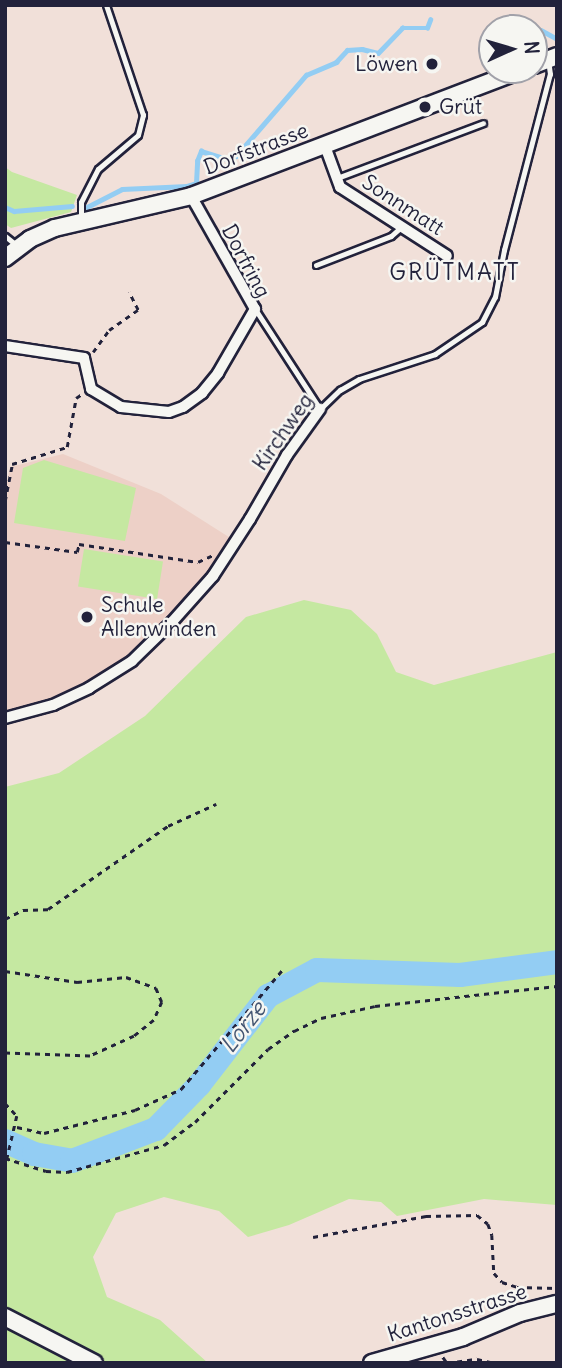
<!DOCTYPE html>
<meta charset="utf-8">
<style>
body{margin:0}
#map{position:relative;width:562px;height:1368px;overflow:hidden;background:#f1e0d9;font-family:Delius,sans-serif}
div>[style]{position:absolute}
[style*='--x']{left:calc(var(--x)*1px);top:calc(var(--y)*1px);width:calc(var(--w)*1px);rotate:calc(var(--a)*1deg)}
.built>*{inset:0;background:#edd0c7}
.green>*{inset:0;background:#c5e8a1;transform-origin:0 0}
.stream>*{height:4.5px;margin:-2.25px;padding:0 2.25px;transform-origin:2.25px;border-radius:2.25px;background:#93cdf3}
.river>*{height:24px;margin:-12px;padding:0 12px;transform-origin:12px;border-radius:12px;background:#93cdf3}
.path>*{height:2.5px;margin-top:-1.25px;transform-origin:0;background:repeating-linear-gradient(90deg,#22223b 0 5px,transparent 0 10px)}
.roads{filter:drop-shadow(2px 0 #22223b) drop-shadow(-2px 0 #22223b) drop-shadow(0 2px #22223b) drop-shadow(0 -2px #22223b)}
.lane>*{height:5px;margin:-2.5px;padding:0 2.5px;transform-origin:2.5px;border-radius:2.5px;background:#f6f6f2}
.street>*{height:10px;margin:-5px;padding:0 5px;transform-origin:5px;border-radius:5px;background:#f6f6f2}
.secondary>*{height:16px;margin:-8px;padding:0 8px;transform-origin:8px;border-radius:8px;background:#f6f6f2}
.dots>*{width:19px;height:19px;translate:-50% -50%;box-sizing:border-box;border:4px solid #f6f6f2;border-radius:50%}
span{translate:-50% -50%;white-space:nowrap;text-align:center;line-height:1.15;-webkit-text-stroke:5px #f6f6f2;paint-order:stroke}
.poi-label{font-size:21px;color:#22223b}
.right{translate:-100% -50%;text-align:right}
.left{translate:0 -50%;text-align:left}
.street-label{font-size:21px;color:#22223b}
.neighbourhood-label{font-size:23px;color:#22223b;letter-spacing:2px}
.water-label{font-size:23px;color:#445572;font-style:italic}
.frame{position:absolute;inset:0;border:7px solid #22223b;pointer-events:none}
.north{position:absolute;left:478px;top:14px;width:70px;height:70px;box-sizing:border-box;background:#f6f6f2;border:2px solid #a1a1a9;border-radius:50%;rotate:86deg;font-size:19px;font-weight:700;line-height:28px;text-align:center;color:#22223b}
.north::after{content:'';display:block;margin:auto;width:24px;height:32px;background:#22223b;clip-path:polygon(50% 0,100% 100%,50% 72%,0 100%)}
</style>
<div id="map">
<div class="built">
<div style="clip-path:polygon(63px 454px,161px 494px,232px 539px,204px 578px,132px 656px,60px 698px,5px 711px,5px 493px,10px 467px)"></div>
</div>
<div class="green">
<div style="clip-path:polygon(5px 167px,12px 172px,77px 195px,71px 212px,11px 228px,5px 224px)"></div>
<div style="clip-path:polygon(44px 460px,136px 488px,125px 541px,14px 523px,23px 468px)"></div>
<div style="left:84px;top:549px;width:80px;height:38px;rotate:9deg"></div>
<div style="clip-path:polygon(304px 600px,351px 610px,377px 634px,396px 672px,434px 685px,557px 652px,557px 1205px,484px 1199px,397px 1216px,381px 1202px,349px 1199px,289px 1225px,248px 1237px,219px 1211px,164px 1197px,116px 1213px,93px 1257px,107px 1297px,160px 1320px,208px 1363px,5px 1363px,5px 787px,59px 773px,145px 716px,246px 617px)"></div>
</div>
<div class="stream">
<div style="--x:541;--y:30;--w:18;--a:29"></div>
<div style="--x:5;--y:207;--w:10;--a:24"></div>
<div style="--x:14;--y:211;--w:58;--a:-4.9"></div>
<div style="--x:87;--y:207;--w:39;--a:-27"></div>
<div style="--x:122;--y:189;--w:65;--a:-2.6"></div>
<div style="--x:187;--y:186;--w:9;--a:-18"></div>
<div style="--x:196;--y:183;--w:22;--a:-87"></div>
<div style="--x:197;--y:161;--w:11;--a:-68"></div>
<div style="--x:201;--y:151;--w:27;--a:17"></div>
<div style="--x:227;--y:159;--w:9;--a:-18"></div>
<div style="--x:236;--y:156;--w:107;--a:-49.2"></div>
<div style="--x:306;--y:75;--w:33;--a:-23"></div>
<div style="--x:336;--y:62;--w:16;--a:-47"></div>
<div style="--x:347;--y:50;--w:15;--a:-4"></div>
<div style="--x:362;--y:49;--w:16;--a:14"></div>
<div style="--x:378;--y:53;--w:35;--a:-46"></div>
<div style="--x:402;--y:28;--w:25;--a:0"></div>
<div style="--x:427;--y:28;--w:9;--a:-69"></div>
</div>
<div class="river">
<div style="--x:5;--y:1141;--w:32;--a:24"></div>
<div style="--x:34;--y:1154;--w:39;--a:10"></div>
<div style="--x:72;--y:1161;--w:90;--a:-20.9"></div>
<div style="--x:156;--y:1129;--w:62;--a:-45.7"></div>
<div style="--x:199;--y:1085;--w:113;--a:-52.2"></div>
<div style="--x:268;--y:996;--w:55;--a:-28"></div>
<div style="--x:317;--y:970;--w:143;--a:2"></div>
<div style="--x:460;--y:975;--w:98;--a:-7.6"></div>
</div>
<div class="path">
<div style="--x:93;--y:352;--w:27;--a:-54"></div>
<div style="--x:109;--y:330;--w:35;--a:-35"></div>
<div style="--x:138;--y:310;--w:20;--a:-117"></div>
<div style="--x:5;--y:501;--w:38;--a:-79"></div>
<div style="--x:12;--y:464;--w:58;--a:-17.2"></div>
<div style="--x:67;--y:447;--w:50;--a:-79.6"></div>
<div style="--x:76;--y:398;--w:7;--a:-34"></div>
<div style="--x:5;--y:542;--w:73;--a:7.9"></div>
<div style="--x:77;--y:552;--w:8;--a:-76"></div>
<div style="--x:79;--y:544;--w:120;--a:8.6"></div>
<div style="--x:198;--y:562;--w:17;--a:-25"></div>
<div style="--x:5;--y:919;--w:20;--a:-27"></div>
<div style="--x:23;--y:910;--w:25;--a:-2"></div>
<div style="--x:48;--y:909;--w:146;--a:-34.7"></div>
<div style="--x:168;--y:826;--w:53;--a:-24.6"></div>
<div style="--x:5;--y:971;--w:73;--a:8.7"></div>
<div style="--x:77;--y:982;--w:49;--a:-5.8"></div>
<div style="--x:126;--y:977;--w:32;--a:20"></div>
<div style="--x:156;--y:988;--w:15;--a:67"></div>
<div style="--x:162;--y:1002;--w:20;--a:114"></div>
<div style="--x:154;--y:1020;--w:26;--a:141"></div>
<div style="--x:134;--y:1036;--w:48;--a:155.6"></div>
<div style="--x:90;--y:1056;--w:85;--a:-178"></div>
<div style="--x:5;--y:1103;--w:18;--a:47"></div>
<div style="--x:17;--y:1116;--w:44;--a:103.1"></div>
<div style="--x:17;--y:1127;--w:28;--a:13"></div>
<div style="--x:44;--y:1133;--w:94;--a:-14.2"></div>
<div style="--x:135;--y:1110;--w:51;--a:-24.5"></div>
<div style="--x:181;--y:1089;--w:159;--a:-49.6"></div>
<div style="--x:5;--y:1158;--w:43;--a:17.6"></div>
<div style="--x:46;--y:1171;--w:21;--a:3"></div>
<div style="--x:67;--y:1172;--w:101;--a:-15.6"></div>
<div style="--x:164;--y:1145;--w:39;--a:-37"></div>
<div style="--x:195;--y:1122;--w:103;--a:-45"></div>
<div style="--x:268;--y:1049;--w:32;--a:-35"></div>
<div style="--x:294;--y:1031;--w:30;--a:-26"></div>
<div style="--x:321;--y:1018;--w:55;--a:-12.5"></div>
<div style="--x:375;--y:1006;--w:183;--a:-6.3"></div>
<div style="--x:313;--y:1237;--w:115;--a:-10.5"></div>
<div style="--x:426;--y:1216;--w:51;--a:-1.1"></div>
<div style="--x:477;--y:1215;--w:14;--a:39"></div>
<div style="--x:488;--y:1224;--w:12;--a:70"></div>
<div style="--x:492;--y:1235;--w:38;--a:87"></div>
<div style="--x:494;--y:1273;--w:12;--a:48"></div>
<div style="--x:502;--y:1282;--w:16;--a:18"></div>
<div style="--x:517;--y:1287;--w:40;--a:1.4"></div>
<div style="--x:443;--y:1357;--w:7;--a:56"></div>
<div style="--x:447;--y:1363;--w:30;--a:-8"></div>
<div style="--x:477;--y:1359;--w:18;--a:13"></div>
</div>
<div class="roads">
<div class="lane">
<div style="--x:337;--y:178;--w:156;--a:-20.6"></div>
<div style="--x:81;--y:218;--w:16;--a:-90"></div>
<div style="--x:81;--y:202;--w:37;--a:-63"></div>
<div style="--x:98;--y:169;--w:52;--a:-40.4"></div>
<div style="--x:138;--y:135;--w:21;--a:-76"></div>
<div style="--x:143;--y:115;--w:116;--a:-108.6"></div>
<div style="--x:5;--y:236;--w:14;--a:39"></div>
<div style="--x:316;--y:265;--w:80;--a:-21.1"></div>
<div style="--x:391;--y:236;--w:13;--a:-42"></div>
<div style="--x:255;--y:309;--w:119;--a:57"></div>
<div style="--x:320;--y:409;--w:28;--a:-44"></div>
<div style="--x:340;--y:390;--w:22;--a:-30"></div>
<div style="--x:359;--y:379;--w:80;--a:-18.2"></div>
<div style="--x:435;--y:354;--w:57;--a:-34.2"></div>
<div style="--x:482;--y:322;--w:28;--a:-63"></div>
<div style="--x:495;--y:297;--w:48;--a:-79.2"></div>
<div style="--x:504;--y:250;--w:182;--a:-75.4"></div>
<div style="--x:550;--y:74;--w:14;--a:-98"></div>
</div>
<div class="street">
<div style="--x:325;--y:146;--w:44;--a:69.9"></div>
<div style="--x:340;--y:187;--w:127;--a:32.8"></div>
<div style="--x:5;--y:346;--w:80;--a:8.6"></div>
<div style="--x:84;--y:358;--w:32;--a:77"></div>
<div style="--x:91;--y:389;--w:35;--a:31"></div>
<div style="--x:121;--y:407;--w:48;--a:5.9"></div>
<div style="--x:169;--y:412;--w:15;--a:-20"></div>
<div style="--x:183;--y:407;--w:24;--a:-36"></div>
<div style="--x:202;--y:393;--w:26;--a:-51"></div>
<div style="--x:218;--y:373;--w:74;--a:-60"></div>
<div style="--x:255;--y:309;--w:130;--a:-119.5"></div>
<div style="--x:5;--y:718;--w:50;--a:-15.2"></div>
<div style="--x:53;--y:705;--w:40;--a:-25"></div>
<div style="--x:89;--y:688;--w:51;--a:-32.1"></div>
<div style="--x:132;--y:661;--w:56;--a:-44.3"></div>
<div style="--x:172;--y:622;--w:62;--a:-48.3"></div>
<div style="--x:213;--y:576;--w:68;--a:-57"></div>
<div style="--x:250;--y:519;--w:74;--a:-60"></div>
<div style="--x:287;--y:455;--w:57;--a:-54.3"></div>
</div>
<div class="secondary">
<div style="--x:534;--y:65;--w:25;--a:-21"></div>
<div style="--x:5;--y:258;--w:31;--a:-37"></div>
<div style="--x:30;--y:239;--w:27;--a:-24"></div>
<div style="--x:55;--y:228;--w:140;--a:-13.2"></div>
<div style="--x:191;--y:196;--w:353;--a:-20.9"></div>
<div style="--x:5;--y:1317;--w:100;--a:27.3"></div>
<div style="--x:372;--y:1363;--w:95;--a:-15.9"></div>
<div style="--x:463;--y:1337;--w:62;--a:-22.8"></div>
<div style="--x:520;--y:1313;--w:38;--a:-14"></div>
</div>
</div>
<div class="dots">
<div style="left:432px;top:64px;background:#22223b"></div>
<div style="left:425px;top:107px;background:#22223b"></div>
<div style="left:87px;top:617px;background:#22223b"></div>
</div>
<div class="poi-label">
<span class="right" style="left:418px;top:64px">Löwen</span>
<span class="left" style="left:439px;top:107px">Grüt</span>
<span class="left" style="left:101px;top:617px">Schule<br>Allenwinden</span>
</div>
<div class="street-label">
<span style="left:256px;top:149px;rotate:-21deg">Dorfstrasse</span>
<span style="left:403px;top:205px;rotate:33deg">Sonnmatt</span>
<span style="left:246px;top:261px;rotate:62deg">Dorfring</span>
<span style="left:283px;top:432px;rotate:-55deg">Kirchweg</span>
<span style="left:457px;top:1313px;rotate:-18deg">Kantonsstrasse</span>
</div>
<div class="neighbourhood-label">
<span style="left:455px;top:272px">GRÜTMATT</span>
</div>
<div class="water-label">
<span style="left:243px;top:1027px;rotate:-52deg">Lorze</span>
</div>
<div class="frame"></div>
<div class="north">N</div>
</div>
